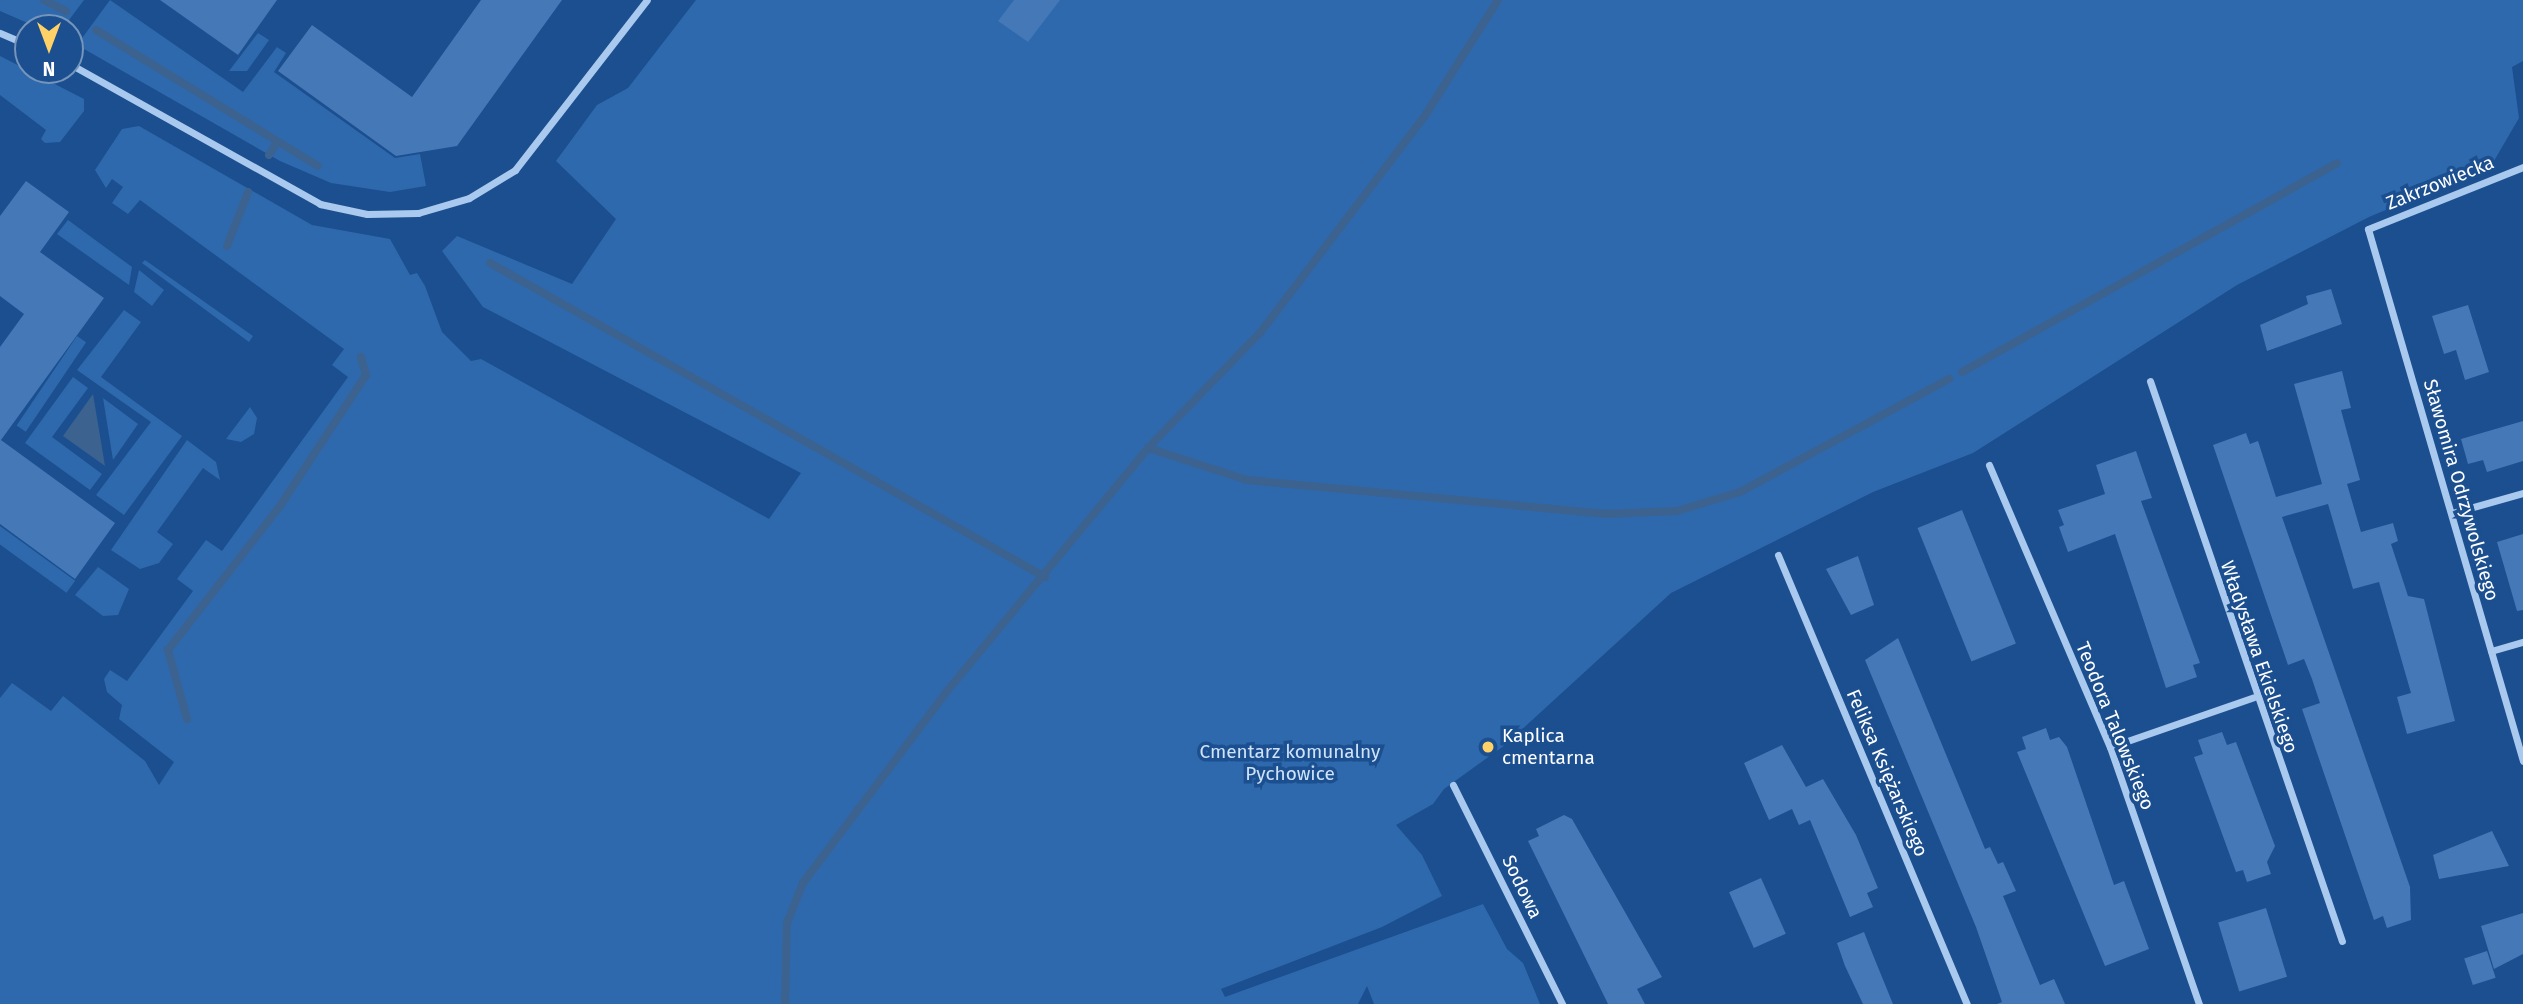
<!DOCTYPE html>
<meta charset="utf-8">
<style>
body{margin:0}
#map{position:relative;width:2523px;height:1004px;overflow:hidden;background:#1b4f8f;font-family:"Fira Sans",sans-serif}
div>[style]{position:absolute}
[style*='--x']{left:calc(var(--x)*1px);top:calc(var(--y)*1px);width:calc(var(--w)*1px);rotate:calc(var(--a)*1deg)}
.green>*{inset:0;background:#2e69ad;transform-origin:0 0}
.water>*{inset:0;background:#3c6290}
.stream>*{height:8px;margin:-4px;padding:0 4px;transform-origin:4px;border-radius:4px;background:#3c6290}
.building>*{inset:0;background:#4478b7;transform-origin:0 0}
.street>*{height:7px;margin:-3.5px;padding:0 3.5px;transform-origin:3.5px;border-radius:3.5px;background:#a9c9ee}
.dots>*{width:19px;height:19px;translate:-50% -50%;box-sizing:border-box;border:4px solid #1b4f8f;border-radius:50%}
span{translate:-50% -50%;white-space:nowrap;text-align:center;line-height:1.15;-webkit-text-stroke:7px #1b4f8f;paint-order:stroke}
.street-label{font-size:19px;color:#fff}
.poi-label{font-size:19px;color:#fff}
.left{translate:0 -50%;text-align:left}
.park-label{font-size:19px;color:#cfe3fa}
.north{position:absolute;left:14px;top:14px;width:70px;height:70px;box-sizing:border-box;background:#1b4f8f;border:2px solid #7695bc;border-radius:50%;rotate:180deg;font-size:19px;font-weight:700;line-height:28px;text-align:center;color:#fff}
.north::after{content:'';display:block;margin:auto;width:24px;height:32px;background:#ffd166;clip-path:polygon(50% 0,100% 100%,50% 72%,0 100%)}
</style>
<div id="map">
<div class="green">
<div style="clip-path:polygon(0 0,84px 0,63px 28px,39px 28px,0 11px)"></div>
<div style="clip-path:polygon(110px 0,243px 92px,277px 47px,286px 53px,274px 72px,395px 158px,420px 154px,426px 186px,390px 192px,331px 183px,280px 161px,77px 45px)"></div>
<div style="clip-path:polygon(696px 0,2523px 0,2523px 61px,2512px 67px,2519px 118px,2491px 166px,2369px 217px,2237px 285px,1973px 453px,1873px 492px,1671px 593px,1505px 745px,1444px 789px,1433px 804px,1396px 825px,1422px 855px,1442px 896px,1382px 927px,1221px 989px,1225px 997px,1483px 904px,1507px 949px,1523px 963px,1540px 1004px,1374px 1004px,1367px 986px,1358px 1004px,0 1004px,0 698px,12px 683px,51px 711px,63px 696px,145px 761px,159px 785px,174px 762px,119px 719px,122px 705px,107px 692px,104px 679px,110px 670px,127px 681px,193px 591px,177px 579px,206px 540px,222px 551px,348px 377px,332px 365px,344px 349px,140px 200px,128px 214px,112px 203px,123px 187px,112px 179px,106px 188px,95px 170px,122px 129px,139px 126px,312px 225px,390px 239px,410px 275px,417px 273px,425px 286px,442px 332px,471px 361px,481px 359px,769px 519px,801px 473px,483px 307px,442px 251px,457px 236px,572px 284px,616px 219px,556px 161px,597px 105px,628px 88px)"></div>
<div style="clip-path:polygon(258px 33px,269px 40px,247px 71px,229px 71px)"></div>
<div style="clip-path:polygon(0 56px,84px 99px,84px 111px,60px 142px,45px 143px,41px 139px,46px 130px,0 95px)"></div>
<div style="clip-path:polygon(68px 220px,132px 267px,129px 285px,57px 234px)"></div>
<div style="clip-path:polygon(145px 260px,253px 336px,249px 342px,142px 263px)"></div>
<div style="clip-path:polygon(139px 270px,164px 290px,152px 306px,134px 292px)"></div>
<div style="clip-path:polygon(124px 310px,141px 322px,101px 377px,182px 436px,124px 515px,96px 495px,151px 422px,77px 370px)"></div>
<div style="left:77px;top:336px;width:11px;height:108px;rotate:34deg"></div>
<div style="clip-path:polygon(73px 377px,88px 388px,52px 437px,102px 474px,90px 490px,25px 443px)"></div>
<div style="clip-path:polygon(103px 398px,138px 424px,113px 460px)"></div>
<div style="clip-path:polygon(250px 407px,257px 418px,254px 434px,241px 442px,226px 439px)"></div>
<div style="clip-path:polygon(187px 440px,216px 462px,220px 480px,203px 468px,157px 532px,173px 544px,159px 563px,140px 569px,111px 550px)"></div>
<div style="left:0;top:526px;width:93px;height:15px;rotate:36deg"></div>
<div style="clip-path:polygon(98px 567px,129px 589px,118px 615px,103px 616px,75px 595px)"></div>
</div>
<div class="water">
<div style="clip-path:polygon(93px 394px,105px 466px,63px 436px)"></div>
</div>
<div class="stream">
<div style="--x:44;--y:0;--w:25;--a:27"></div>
<div style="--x:96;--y:30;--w:260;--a:31.5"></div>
<div style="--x:269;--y:155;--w:15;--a:-58"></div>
<div style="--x:227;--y:246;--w:58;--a:-68.7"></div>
<div style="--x:490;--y:263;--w:638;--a:29.5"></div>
<div style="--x:1962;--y:372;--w:429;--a:-29.1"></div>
<div style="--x:1148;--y:448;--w:104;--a:17.9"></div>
<div style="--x:1247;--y:480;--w:359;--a:5.4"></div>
<div style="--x:1604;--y:514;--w:73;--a:-2.4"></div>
<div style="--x:1677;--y:511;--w:66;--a:-16.8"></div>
<div style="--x:1740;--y:492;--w:238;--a:-28.4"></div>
<div style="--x:187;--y:719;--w:72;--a:-105.4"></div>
<div style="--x:168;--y:650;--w:182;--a:-52.1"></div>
<div style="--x:280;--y:506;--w:157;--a:-56.7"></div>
<div style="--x:366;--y:375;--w:19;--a:-106"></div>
<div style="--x:785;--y:1004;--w:81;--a:-88.6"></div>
<div style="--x:787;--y:923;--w:43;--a:-68.2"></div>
<div style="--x:803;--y:883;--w:241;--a:-53.1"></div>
<div style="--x:948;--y:690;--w:314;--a:-50.4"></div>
<div style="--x:1148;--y:448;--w:161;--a:-45.8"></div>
<div style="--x:1260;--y:333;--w:275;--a:-52.8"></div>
<div style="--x:1426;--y:114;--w:135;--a:-57.7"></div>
</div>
<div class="building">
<div style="clip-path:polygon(160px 0,277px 0,238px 55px)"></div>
<div style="clip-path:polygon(481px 0,562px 0,457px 146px,396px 156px,278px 71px,312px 25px,412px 97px)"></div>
<div style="clip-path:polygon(1014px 0,1060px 0,1028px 42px,998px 21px)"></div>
<div style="clip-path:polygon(26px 181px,69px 212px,40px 252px,104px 298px,1px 440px,115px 523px,75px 579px,0 524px,0 347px,24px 314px,0 296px,0 216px)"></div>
<div style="clip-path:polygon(2331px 289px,2342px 324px,2267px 351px,2260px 325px,2308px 304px,2306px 296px)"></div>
<div style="clip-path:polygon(2468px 305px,2489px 372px,2465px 380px,2456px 350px,2444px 354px,2432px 316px)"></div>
<div style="clip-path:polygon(2342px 371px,2351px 408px,2341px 410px,2360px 480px,2347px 484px,2361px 532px,2393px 523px,2398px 541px,2391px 544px,2408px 596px,2424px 599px,2455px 721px,2407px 734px,2397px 697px,2411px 693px,2379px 582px,2353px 589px,2328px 504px,2282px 517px,2410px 887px,2411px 920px,2387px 928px,2383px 916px,2374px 920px,2302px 709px,2320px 703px,2312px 679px,2304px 659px,2288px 665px,2213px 445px,2246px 433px,2250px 444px,2258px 441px,2276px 497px,2322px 484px,2294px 384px)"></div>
<div style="clip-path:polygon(2523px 421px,2523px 461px,2487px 472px,2483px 460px,2468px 464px,2461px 439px)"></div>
<div style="clip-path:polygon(2136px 451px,2152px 498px,2141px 501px,2200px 663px,2193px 665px,2197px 677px,2166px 688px,2115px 534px,2068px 552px,2059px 527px,2064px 525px,2058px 510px,2105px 494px,2096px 465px)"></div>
<div style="left:1962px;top:510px;width:144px;height:48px;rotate:68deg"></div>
<div style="clip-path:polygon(2523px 534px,2523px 610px,2517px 611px,2497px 542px)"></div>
<div style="clip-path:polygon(1858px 556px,1874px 605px,1851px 615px,1826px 569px)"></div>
<div style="clip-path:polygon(1898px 638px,1985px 849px,1990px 847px,1998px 864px,2003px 862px,2016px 891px,2003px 896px,2040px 985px,2054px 979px,2065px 1004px,1997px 1004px,2002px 1002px,1976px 927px,1865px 660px)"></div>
<div style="clip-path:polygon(2046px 728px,2050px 740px,2059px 737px,2067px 747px,2114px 885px,2124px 881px,2149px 949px,2105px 966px,2017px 752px,2026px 749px,2022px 737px)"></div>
<div style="clip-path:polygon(2222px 732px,2227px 745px,2236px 742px,2275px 846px,2267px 862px,2271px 874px,2247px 882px,2243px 870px,2236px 872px,2194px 757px,2203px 754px,2198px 740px)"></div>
<div style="clip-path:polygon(1782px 745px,1806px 787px,1823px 779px,1856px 835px,1878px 888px,1867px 893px,1873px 907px,1850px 917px,1810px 820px,1799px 825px,1792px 809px,1769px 820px,1744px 763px)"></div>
<div style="clip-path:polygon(1564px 815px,1572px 819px,1662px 977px,1637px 989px,1645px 1004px,1608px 1004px,1528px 841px,1539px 836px,1536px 829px)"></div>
<div style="clip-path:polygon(2492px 831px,2509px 866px,2439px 879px,2433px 855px)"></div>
<div style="left:1761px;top:878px;width:61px;height:35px;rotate:66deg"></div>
<div style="left:2266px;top:908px;width:72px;height:50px;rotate:73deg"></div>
<div style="clip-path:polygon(2523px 913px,2523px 954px,2494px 969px,2481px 926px)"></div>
<div style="clip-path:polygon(1864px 932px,1873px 955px,1893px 1004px,1863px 1004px,1845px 966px,1837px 943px)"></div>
<div style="left:2487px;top:951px;width:28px;height:24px;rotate:72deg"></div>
</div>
<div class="street">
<div style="--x:0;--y:33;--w:30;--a:23"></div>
<div style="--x:70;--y:64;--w:287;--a:29.2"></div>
<div style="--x:320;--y:204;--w:48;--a:12"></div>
<div style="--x:367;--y:214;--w:51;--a:-1.1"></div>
<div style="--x:418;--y:213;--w:53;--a:-16.4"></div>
<div style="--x:469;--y:198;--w:54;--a:-31.3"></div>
<div style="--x:515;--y:170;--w:215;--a:-52.2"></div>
<div style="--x:2523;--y:167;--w:167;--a:158.2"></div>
<div style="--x:2368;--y:229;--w:554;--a:73.76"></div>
<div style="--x:2150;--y:381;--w:592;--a:71.08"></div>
<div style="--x:1989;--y:465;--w:307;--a:66.8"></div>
<div style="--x:2110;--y:747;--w:272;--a:70.9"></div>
<div style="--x:2452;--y:513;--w:74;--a:-15.7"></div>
<div style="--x:1778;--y:555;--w:487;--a:67.2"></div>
<div style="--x:2491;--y:651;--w:33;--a:-16"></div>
<div style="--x:2110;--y:747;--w:152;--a:-19.1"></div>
<div style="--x:1453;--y:785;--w:245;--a:63.5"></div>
</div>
<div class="dots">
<div style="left:1488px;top:747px;background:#ffd166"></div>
</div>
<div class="street-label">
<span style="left:2440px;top:183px;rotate:-22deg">Zakrzowiecka</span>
<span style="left:2461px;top:490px;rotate:74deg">Sławomira Odrzywolskiego</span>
<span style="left:2259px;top:657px;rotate:71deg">Władysława Ekielskiego</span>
<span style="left:2115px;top:726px;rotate:68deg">Teodora Talowskiego</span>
<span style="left:1887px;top:773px;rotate:67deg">Feliksa Księżarskiego</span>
<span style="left:1522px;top:887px;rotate:64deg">Sodowa</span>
</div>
<div class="poi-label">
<span class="left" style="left:1502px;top:747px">Kaplica<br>cmentarna</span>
</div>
<div class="park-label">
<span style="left:1290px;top:763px">Cmentarz komunalny<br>Pychowice</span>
</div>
<div class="north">N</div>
</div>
